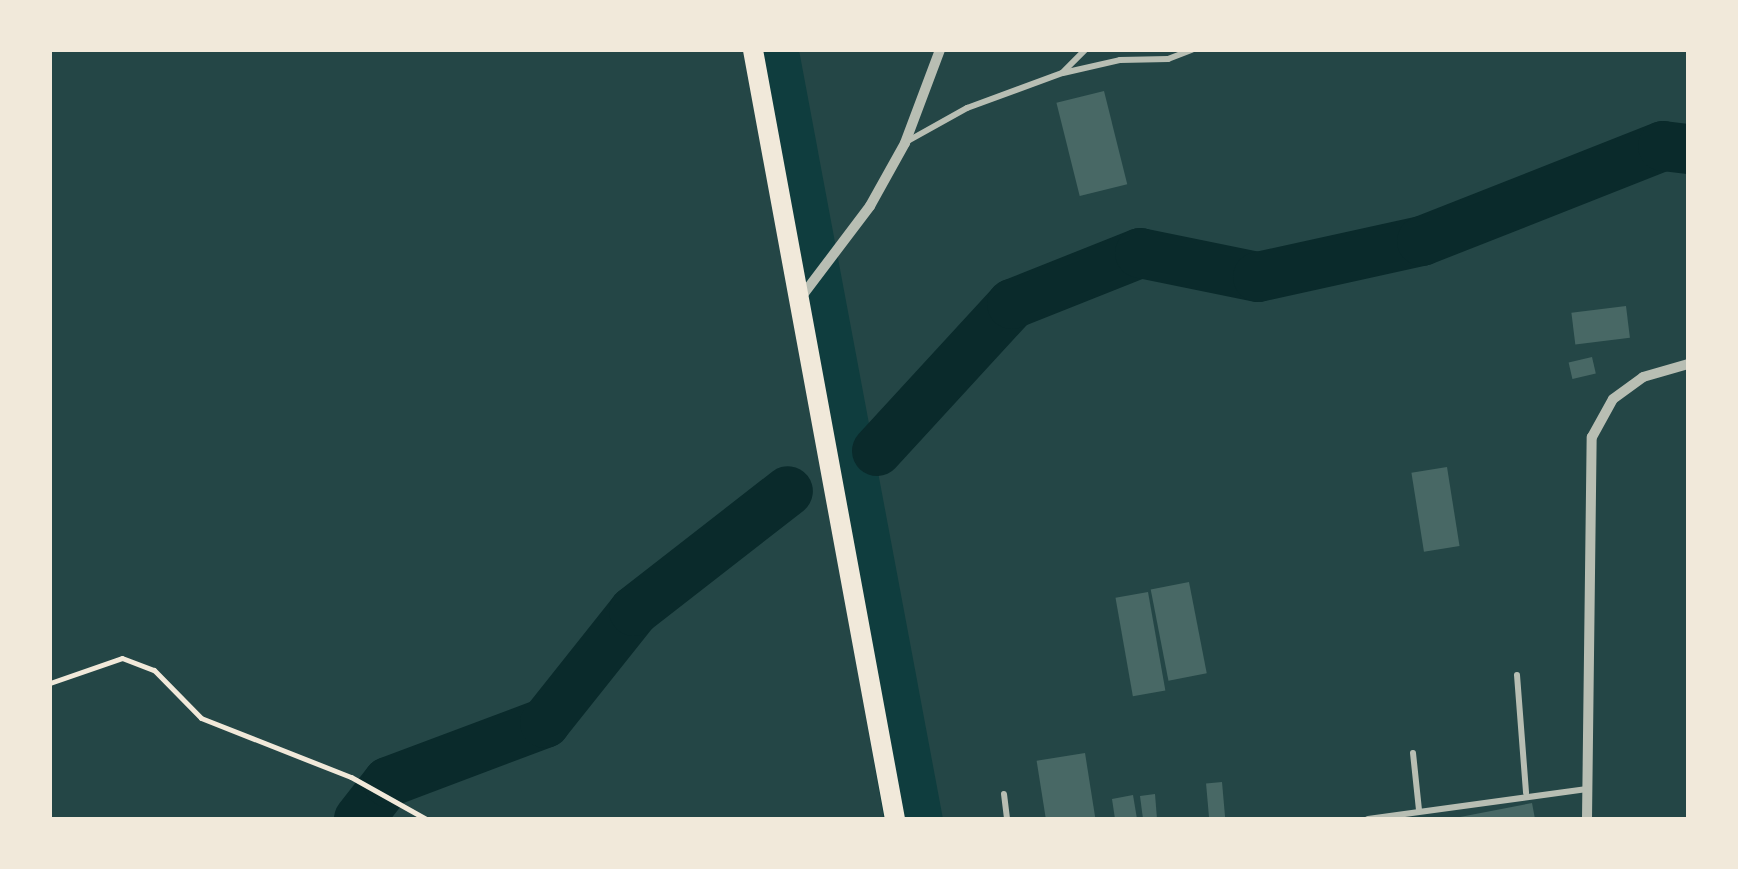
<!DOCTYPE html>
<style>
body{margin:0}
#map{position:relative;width:1738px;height:869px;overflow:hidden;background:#0f3d3e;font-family:Roboto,sans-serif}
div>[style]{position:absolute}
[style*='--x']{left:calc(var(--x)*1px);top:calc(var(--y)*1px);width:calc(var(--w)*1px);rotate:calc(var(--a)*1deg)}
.green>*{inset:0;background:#244646}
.river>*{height:50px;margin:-25px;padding:0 25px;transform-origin:25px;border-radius:25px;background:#0a2a2b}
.building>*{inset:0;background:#486865;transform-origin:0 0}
.path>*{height:5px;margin:-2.5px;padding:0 2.5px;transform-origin:2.5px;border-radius:2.5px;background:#f1e9da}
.service>*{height:6px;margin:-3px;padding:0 3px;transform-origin:3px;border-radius:3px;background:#b8beb3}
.minor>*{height:10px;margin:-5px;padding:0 5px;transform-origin:5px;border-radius:5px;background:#b8beb3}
.trunk>*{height:20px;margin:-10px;padding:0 10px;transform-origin:10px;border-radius:10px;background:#f1e9da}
span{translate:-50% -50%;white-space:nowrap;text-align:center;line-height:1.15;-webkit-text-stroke:10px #f1e9da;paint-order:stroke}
.frame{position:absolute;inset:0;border:52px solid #f1e9da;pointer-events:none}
</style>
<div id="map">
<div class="green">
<div style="clip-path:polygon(50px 50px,748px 50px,884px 819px,50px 819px)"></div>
<div style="clip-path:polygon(799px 50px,1688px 50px,1688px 819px,943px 819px)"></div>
</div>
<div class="river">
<div style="--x:877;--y:451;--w:200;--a:-47.4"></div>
<div style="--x:1012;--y:304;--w:138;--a:-21.7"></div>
<div style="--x:1140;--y:253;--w:120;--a:11.5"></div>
<div style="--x:1258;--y:277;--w:168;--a:-12.4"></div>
<div style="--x:1422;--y:241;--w:259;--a:-21.5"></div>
<div style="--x:1663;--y:146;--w:25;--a:7"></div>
<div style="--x:359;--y:819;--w:47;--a:-51.9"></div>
<div style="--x:388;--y:782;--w:168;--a:-20.6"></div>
<div style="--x:545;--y:723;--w:143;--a:-51.5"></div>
<div style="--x:634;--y:611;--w:195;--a:-37.9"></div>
</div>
<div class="building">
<div style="left:1104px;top:91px;width:96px;height:49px;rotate:76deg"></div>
<div style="left:1626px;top:306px;width:32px;height:55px;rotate:83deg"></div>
<div style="left:1592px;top:357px;width:17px;height:24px;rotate:77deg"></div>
<div style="left:1447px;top:467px;width:80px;height:36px;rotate:81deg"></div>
<div style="left:1189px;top:582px;width:93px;height:39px;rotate:79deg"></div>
<div style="left:1148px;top:592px;width:100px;height:33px;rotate:80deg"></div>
<div style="left:1085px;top:753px;width:67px;height:49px;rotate:81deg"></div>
<div style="left:1222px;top:782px;width:37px;height:16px;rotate:85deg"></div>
<div style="clip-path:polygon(1155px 794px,1157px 819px,1143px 819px,1140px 796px)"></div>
<div style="clip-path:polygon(1133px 795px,1137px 819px,1115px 819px,1112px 799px)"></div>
<div style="clip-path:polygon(1532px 803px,1535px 819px,1460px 819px,1460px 817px)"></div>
</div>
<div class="path">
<div style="--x:50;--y:683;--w:76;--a:-19.1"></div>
<div style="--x:122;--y:658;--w:34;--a:21"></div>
<div style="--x:154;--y:670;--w:67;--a:45.6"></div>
<div style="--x:201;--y:718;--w:161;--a:21.5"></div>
<div style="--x:351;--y:777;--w:86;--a:29.2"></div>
</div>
<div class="service">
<div style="--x:1063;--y:73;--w:58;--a:-12.8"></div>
<div style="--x:1120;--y:60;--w:48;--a:-1.2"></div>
<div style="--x:1168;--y:59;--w:25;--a:-21"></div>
<div style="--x:906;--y:142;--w:70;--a:-29.1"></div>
<div style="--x:967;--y:108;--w:101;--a:-20.2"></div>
<div style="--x:1062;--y:73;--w:33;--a:-45"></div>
<div style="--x:1517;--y:675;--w:118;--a:85.6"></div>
<div style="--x:1413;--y:753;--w:57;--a:84"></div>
<div style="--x:1004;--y:794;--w:25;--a:83"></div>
<div style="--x:1368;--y:819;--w:221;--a:-7.8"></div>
</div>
<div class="minor">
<div style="--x:799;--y:300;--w:118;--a:-52.9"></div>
<div style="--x:870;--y:206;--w:72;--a:-60.9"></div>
<div style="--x:905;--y:143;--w:99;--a:-69.4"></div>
<div style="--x:1587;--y:819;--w:382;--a:-89.3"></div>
<div style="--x:1592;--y:437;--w:43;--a:-61.1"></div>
<div style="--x:1613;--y:399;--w:37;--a:-36"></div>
<div style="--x:1643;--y:377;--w:47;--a:-16.1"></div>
</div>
<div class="trunk">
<div style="--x:753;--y:50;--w:782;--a:79.54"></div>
</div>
<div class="frame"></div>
</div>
